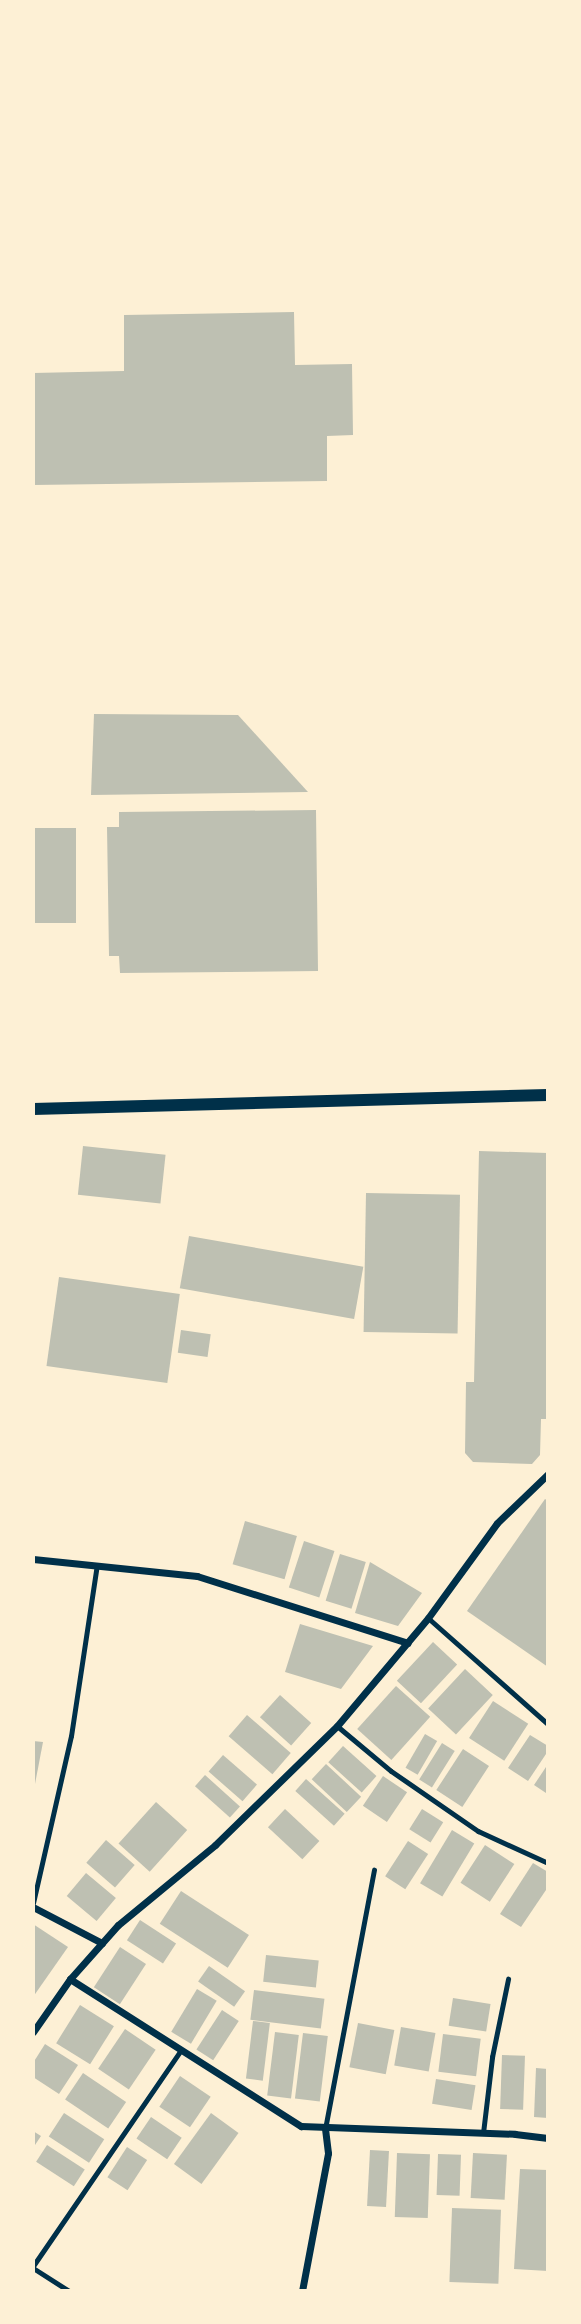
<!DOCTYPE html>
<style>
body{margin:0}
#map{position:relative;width:581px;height:2324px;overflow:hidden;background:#fdf0d5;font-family:"Source Serif 4",serif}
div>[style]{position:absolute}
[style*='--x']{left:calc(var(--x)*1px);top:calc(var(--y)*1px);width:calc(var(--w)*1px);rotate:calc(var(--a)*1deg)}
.building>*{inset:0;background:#bec0b2;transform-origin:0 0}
.service>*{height:5px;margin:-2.5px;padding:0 2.5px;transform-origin:2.5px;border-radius:2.5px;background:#003049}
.minor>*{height:7px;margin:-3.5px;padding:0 3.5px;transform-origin:3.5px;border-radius:3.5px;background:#003049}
.tertiary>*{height:12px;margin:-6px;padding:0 6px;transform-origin:6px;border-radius:6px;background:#003049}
span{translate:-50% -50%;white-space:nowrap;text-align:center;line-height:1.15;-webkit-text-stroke:7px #fdf0d5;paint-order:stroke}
.frame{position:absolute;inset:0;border:35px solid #fdf0d5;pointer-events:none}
</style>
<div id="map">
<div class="building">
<div style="clip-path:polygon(294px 312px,295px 365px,352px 364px,353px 435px,327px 436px,327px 481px,33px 485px,33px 373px,124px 371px,124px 315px)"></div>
<div style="clip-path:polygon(94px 714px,238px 715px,308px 792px,91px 795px)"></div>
<div style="clip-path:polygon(316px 810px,318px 971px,120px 973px,119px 956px,109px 956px,107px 827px,119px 827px,119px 812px)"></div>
<div style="left:33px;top:828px;width:43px;height:95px"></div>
<div style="left:83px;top:1146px;width:83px;height:49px;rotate:6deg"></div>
<div style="clip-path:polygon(479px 1151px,548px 1153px,548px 1419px,541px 1419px,540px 1455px,532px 1464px,473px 1462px,465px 1453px,466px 1382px,474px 1382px)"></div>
<div style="left:366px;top:1193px;width:94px;height:139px;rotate:1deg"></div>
<div style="left:189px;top:1236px;width:177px;height:53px;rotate:10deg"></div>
<div style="left:59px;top:1277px;width:122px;height:90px;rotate:8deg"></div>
<div style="left:181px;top:1330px;width:30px;height:23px;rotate:8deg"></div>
<div style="clip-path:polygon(545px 1499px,548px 1501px,548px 1667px,467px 1611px)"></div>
<div style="left:245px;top:1521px;width:54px;height:45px;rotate:16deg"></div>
<div style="left:304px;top:1541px;width:32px;height:49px;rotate:18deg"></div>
<div style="left:340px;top:1554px;width:27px;height:49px;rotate:17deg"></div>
<div style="clip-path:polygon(370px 1562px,422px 1593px,398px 1626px,355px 1613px)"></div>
<div style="clip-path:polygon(300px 1624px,373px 1646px,341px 1689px,285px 1672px)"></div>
<div style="left:433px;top:1642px;width:33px;height:53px;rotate:43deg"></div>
<div style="left:465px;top:1669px;width:38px;height:54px;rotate:43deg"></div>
<div style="left:396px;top:1686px;width:46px;height:58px;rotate:42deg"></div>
<div style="left:280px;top:1695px;width:42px;height:30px;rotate:42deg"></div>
<div style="left:493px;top:1701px;width:42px;height:44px;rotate:33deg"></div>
<div style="left:247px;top:1715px;width:58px;height:28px;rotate:41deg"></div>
<div style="left:425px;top:1734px;width:14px;height:39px;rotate:30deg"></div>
<div style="clip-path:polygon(530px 1735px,548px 1746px,548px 1751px,528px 1781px,508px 1768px)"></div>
<div style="clip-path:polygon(33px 1741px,43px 1742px,35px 1784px,33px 1783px)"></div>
<div style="left:442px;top:1743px;width:15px;height:43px;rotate:32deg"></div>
<div style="left:343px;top:1746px;width:45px;height:22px;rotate:42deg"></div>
<div style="left:463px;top:1749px;width:31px;height:49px;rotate:33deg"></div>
<div style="left:223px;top:1755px;width:45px;height:22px;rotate:41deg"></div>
<div style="left:326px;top:1764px;width:48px;height:21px;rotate:43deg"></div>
<div style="clip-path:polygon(548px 1764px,548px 1791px,546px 1793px,534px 1785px)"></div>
<div style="left:205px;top:1775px;width:47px;height:15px;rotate:42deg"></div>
<div style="left:383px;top:1776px;width:29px;height:36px;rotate:34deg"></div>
<div style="left:306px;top:1779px;width:52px;height:16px;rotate:42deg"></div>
<div style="left:156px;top:1802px;width:42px;height:56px;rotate:42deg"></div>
<div style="left:285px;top:1809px;width:47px;height:25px;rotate:43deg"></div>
<div style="left:422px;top:1809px;width:25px;height:24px;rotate:32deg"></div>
<div style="left:452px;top:1830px;width:26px;height:62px;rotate:31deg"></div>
<div style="left:106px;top:1840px;width:38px;height:30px;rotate:41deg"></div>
<div style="left:408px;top:1841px;width:24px;height:42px;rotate:33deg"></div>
<div style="left:485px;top:1845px;width:35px;height:45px;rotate:33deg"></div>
<div style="clip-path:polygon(533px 1863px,548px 1872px,548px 1887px,521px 1927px,500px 1914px)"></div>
<div style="left:86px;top:1873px;width:39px;height:30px;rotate:40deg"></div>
<div style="left:181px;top:1891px;width:81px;height:39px;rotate:33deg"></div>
<div style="left:140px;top:1920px;width:43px;height:24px;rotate:33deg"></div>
<div style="clip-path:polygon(33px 1924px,68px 1947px,33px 1997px)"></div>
<div style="left:120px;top:1947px;width:31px;height:48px;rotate:33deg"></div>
<div style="left:266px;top:1955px;width:53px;height:27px;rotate:6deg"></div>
<div style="left:209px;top:1966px;width:44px;height:19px;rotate:35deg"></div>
<div style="left:197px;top:1989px;width:23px;height:50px;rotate:31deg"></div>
<div style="left:254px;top:1990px;width:71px;height:30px;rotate:7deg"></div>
<div style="left:453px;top:1998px;width:38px;height:28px;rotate:9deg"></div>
<div style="left:80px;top:2005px;width:40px;height:45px;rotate:32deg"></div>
<div style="left:222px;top:2010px;width:20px;height:47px;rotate:33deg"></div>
<div style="left:253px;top:2021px;width:17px;height:58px;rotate:7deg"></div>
<div style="left:358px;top:2023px;width:37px;height:45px;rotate:11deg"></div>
<div style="left:401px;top:2027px;width:35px;height:39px;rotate:10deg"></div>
<div style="left:125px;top:2029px;width:37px;height:48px;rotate:34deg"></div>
<div style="left:275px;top:2032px;width:24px;height:64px;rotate:7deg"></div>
<div style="left:303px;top:2033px;width:25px;height:66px;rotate:7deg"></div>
<div style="left:443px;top:2034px;width:38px;height:38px;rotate:7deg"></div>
<div style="clip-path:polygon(45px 2044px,78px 2065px,59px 2094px,33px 2077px,33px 2063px)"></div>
<div style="left:502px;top:2055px;width:23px;height:54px;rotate:2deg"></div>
<div style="clip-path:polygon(536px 2068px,548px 2069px,548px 2118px,534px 2117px)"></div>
<div style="left:83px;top:2073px;width:52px;height:32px;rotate:34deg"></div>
<div style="left:180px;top:2076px;width:37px;height:37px;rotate:34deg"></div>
<div style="left:436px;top:2079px;width:40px;height:25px;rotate:9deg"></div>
<div style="left:64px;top:2113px;width:48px;height:28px;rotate:33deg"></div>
<div style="left:211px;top:2113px;width:34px;height:63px;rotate:36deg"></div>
<div style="left:151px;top:2117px;width:37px;height:26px;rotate:34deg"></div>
<div style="clip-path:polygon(33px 2131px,41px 2136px,33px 2148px)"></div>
<div style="left:47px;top:2145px;width:45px;height:20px;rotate:33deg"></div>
<div style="left:127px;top:2147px;width:24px;height:36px;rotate:33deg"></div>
<div style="left:370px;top:2150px;width:19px;height:56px;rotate:3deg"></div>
<div style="left:397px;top:2153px;width:33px;height:64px;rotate:2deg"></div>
<div style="left:473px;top:2153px;width:34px;height:45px;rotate:3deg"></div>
<div style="left:438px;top:2154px;width:23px;height:41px;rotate:2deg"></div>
<div style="clip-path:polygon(520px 2169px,548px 2170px,548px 2271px,514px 2269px)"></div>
<div style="left:452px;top:2208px;width:49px;height:74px;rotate:2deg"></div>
</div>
<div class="service">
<div style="--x:428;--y:1618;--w:160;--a:41.5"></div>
<div style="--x:337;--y:1726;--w:70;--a:39.8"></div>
<div style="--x:391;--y:1771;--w:106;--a:34.6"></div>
<div style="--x:478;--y:1831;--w:77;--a:24.6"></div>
<div style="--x:33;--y:1903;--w:171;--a:-77.2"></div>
<div style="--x:71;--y:1736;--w:173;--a:-81.4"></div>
<div style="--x:325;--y:2129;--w:264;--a:-79.3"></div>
<div style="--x:483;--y:2133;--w:77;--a:-83.2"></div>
<div style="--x:492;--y:2057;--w:80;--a:-78.4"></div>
<div style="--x:33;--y:2266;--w:262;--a:-55.6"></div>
<div style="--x:33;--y:2268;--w:43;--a:32.6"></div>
</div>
<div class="minor">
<div style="--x:33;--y:1559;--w:165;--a:5.9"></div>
<div style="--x:197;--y:1576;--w:221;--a:17.6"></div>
<div style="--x:33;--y:1907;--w:78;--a:27.6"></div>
<div style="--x:70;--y:1979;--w:274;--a:32.5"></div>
<div style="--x:301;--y:2126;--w:214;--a:2.1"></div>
<div style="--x:515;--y:2134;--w:33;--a:7"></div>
<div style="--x:33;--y:2032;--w:65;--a:-55.1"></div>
<div style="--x:70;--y:1979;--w:72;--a:-48.4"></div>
<div style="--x:118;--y:1925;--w:126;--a:-39.5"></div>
<div style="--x:215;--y:1845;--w:170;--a:-44.3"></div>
<div style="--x:337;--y:1726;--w:141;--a:-49.9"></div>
<div style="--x:428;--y:1618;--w:117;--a:-54"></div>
<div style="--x:497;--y:1523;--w:71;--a:-43.9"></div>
<div style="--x:302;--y:2291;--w:140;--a:-79.3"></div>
<div style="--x:328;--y:2153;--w:24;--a:-97"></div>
</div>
<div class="tertiary">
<div style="--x:33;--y:1109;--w:515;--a:-1.56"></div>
</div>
<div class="frame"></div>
</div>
